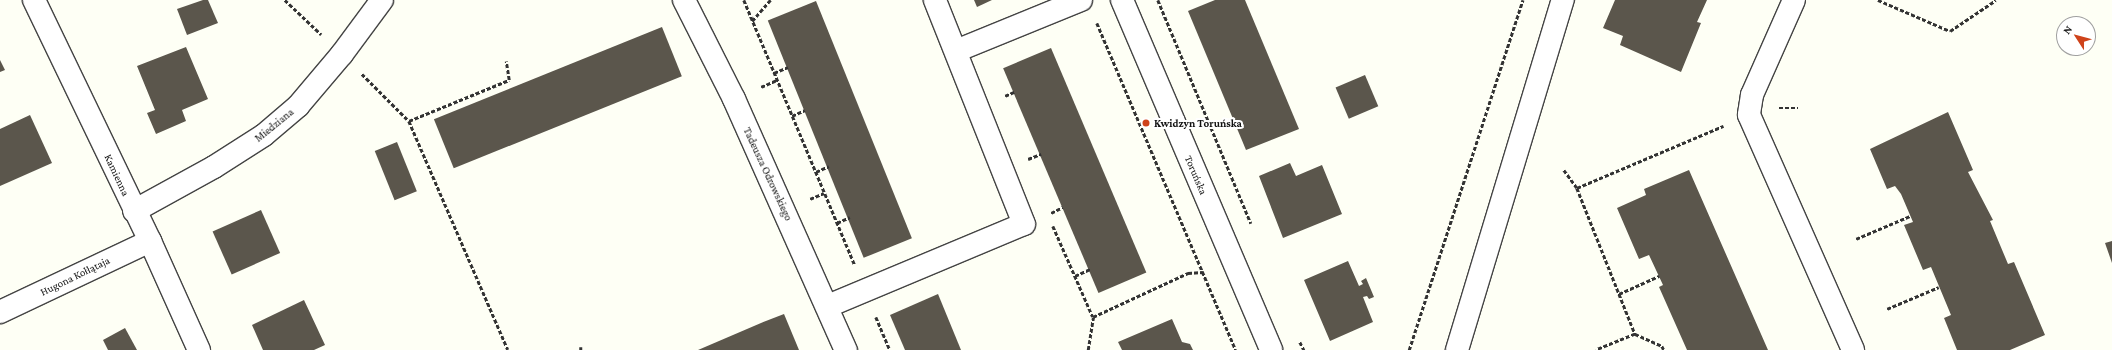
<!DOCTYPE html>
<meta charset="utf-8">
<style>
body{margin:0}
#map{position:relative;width:2112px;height:350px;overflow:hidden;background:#fefff5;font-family:"Crimson Pro",serif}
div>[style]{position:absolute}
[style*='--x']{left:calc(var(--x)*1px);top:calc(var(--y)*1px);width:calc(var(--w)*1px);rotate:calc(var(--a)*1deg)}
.building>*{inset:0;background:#5b564c;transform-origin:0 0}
.path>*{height:2.5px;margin-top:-1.25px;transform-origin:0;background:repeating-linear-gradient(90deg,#333 0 4px,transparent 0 6px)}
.roads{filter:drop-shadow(1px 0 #444) drop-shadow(-1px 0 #444) drop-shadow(0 1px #444) drop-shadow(0 -1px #444)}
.minor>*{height:22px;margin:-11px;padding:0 11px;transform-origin:11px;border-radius:11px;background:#fff}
.dots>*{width:11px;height:11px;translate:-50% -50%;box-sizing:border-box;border:2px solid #fff;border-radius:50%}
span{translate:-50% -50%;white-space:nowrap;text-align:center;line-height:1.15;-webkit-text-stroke:4px #fff;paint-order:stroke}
.poi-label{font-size:11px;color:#111;font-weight:700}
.left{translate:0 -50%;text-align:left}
.street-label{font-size:11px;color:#111}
.north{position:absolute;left:2056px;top:16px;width:40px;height:40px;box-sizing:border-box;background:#fff;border:1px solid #a0a0a0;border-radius:50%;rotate:306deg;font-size:11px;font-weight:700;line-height:16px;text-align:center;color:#111}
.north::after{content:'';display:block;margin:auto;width:14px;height:18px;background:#cf431b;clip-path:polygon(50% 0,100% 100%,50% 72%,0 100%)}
</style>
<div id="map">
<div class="building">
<div style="clip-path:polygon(203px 0,208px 0,218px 23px,187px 35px,177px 9px)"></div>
<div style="clip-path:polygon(974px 0,992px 0,977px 7px)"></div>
<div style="clip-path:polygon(1215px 0,1245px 0,1299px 129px,1246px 150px,1188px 11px)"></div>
<div style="clip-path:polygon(1615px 0,1707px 0,1697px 22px,1701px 23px,1681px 72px,1620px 45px,1623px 36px,1603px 28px)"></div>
<div style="left:816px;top:1px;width:256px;height:52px;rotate:68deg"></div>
<div style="left:662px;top:27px;width:53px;height:246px;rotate:68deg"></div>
<div style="clip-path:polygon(186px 47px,208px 99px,182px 110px,186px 121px,156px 134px,147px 113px,155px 110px,137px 66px)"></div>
<div style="left:1051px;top:48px;width:244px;height:52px;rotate:67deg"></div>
<div style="clip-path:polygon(0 60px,5px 70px,0 72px)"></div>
<div style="left:1365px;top:75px;width:34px;height:32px;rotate:67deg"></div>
<div style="clip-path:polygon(1948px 112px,1973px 170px,1968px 172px,1993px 220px,1990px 221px,2008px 264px,2014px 262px,2045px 335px,2010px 350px,1957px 350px,1944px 318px,1951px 315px,1931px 267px,1923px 270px,1904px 225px,1913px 222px,1901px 194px,1895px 186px,1887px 189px,1870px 149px)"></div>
<div style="clip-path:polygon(30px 115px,52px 163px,0 186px,0 129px)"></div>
<div style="left:397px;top:142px;width:53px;height:24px;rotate:68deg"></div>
<div style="clip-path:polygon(1290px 163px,1296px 176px,1322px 165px,1342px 214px,1283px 238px,1259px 176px)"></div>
<div style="clip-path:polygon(1689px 170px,1768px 350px,1687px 350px,1659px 287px,1663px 285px,1649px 255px,1639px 259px,1617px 208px,1646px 195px,1644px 189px)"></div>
<div style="left:261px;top:210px;width:47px;height:53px;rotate:66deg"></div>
<div style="clip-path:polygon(2112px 241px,2112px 263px,2105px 243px)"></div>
<div style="clip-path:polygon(1348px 261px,1359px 286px,1363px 284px,1361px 281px,1366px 278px,1374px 297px,1369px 299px,1367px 296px,1363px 297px,1373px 322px,1330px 341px,1304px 280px)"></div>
<div style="clip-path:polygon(938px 294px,961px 350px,905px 350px,890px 315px)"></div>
<div style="clip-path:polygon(304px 300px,325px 345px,314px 350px,263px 350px,252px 325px)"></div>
<div style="clip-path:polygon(784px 314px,799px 350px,698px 350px,761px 323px)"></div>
<div style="clip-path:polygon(1172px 319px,1182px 342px,1190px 344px,1193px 350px,1122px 350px,1118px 342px)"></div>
<div style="clip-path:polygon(125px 328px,137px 350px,108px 350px,103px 340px)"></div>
</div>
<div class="path">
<div style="--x:285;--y:0;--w:50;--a:43.4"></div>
<div style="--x:744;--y:0;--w:287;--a:67.3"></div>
<div style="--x:1158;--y:0;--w:242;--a:67.4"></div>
<div style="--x:1878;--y:0;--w:78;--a:23.3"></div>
<div style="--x:1950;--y:31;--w:55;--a:-34"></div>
<div style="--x:752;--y:21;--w:28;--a:-49"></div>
<div style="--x:1097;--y:23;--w:355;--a:67"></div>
<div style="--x:774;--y:73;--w:15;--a:-23"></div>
<div style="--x:362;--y:74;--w:66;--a:45"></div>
<div style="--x:409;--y:121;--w:249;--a:66.6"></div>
<div style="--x:761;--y:87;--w:17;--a:-24"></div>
<div style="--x:1005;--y:96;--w:10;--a:-24"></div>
<div style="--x:1779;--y:108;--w:19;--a:0"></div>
<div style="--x:792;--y:116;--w:14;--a:-25"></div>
<div style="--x:409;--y:121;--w:108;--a:-22.3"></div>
<div style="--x:509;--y:80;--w:19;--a:-99"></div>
<div style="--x:1028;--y:159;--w:14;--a:-21"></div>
<div style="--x:1564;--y:170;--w:22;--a:54"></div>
<div style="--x:1577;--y:188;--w:157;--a:68.3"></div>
<div style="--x:1635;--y:334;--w:42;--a:157.7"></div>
<div style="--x:816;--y:172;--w:14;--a:-25"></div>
<div style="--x:1577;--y:188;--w:159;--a:-23"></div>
<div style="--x:810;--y:199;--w:15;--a:-23"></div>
<div style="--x:1051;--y:213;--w:13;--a:-27"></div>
<div style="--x:837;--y:223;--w:14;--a:-25"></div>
<div style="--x:1053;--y:226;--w:99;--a:66.3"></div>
<div style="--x:1856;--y:239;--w:59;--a:-23.1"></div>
<div style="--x:1075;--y:276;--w:17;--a:-25"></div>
<div style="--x:1619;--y:294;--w:44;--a:-24.2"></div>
<div style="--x:1887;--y:309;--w:56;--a:-22.9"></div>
<div style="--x:876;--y:317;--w:36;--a:67"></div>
<div style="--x:1635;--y:334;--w:30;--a:24"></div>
<div style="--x:1662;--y:346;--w:4;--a:63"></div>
<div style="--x:1300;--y:342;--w:9;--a:63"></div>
<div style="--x:581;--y:347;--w:3;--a:90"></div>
<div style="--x:1088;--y:350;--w:33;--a:-81"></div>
<div style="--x:1093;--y:317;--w:105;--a:-24.9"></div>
<div style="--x:1188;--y:273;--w:15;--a:-4"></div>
<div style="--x:1409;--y:350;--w:368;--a:-72"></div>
</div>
<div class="roads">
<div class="minor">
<div style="--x:34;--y:0;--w:267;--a:64.3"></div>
<div style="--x:150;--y:241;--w:120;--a:65.8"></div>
<div style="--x:684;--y:0;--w:111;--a:63.2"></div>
<div style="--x:734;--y:99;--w:275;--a:66"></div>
<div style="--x:1122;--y:0;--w:380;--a:66.9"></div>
<div style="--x:1794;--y:0;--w:104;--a:113.9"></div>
<div style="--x:1752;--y:95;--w:20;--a:99"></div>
<div style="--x:1749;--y:115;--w:257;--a:66.1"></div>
<div style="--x:956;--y:51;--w:135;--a:-22.2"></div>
<div style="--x:134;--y:211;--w:91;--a:-28.8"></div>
<div style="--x:214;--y:167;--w:59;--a:-32.6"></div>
<div style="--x:264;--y:135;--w:45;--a:-40.5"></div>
<div style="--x:298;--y:106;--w:68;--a:-49.8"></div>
<div style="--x:342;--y:54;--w:67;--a:-53.5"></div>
<div style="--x:828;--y:306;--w:212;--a:-22.7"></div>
<div style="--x:1024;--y:224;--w:241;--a:-111.7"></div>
<div style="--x:0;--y:312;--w:166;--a:-25.3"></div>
<div style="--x:1457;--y:350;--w:366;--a:-73.2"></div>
</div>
</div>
<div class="dots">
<div style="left:1146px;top:123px;background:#cf431b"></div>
</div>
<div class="poi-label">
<span class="left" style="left:1154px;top:123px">Kwidzyn Toruńska</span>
</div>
<div class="street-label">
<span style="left:274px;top:125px;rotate:-39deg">Miedziana</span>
<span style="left:768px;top:174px;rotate:65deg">Tadeusza Odrowskiego</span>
<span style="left:117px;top:175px;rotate:65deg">Kamienna</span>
<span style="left:1196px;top:175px;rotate:67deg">Toruńska</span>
<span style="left:75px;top:276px;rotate:-26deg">Hugona Kołłątaja</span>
</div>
<div class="north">N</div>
</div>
